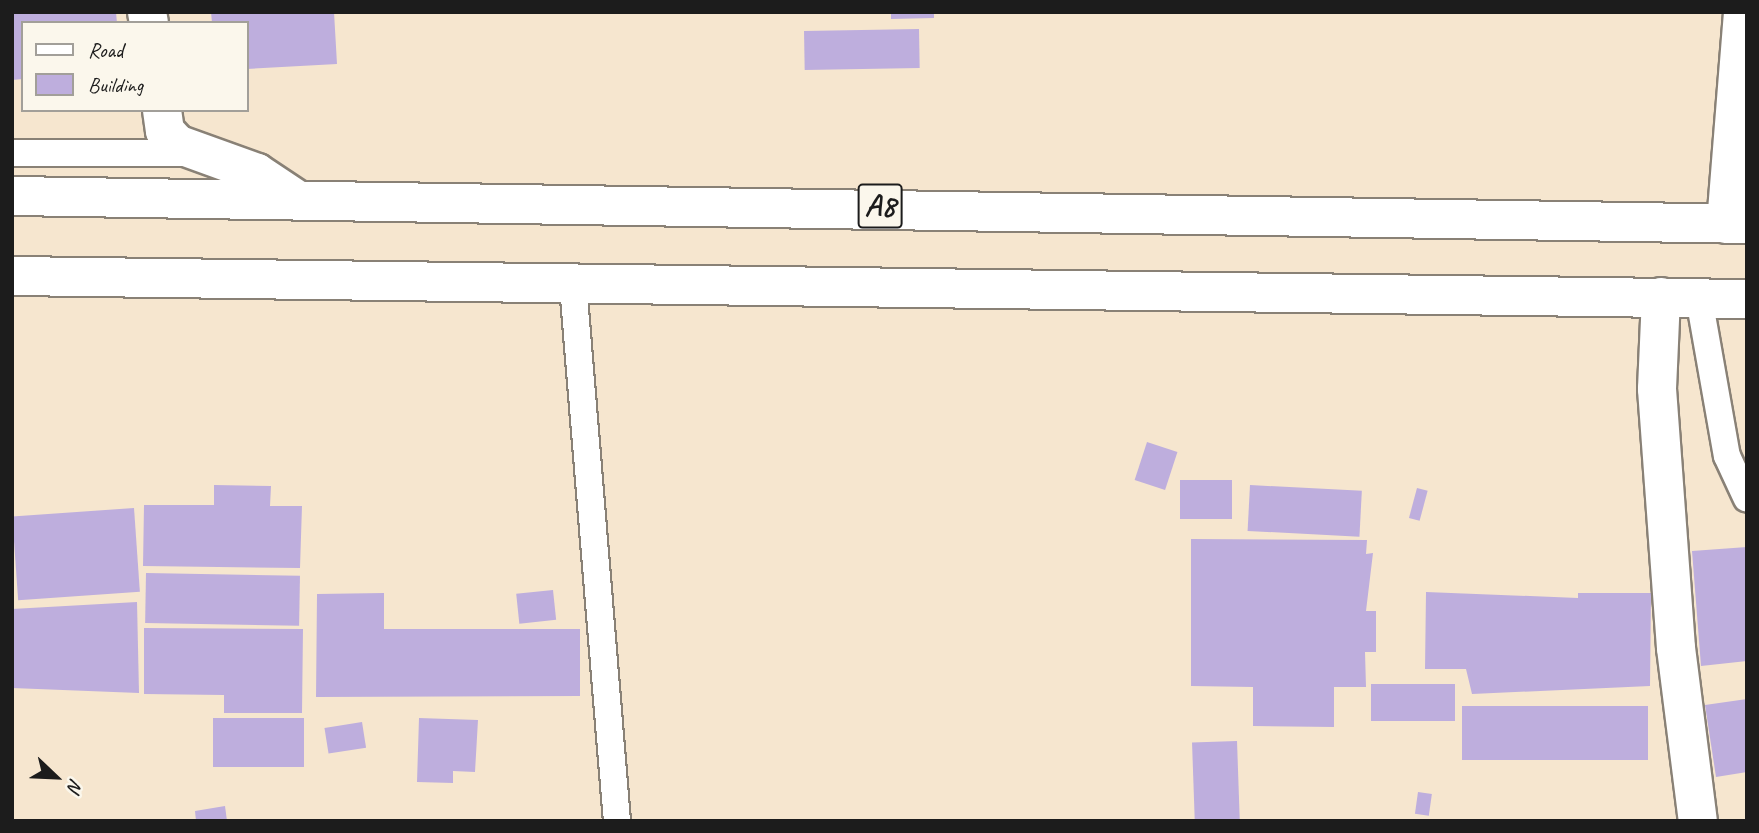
<!DOCTYPE html>
<style>
body{margin:0}
#map{position:relative;width:1759px;height:833px;overflow:hidden;background:#f6e6cf;font-family:Caveat,sans-serif}
div>[style]{position:absolute}
[style*='--x']{left:calc(var(--x)*1px);top:calc(var(--y)*1px);width:calc(var(--w)*1px);rotate:calc(var(--a)*1deg)}
.building>*{inset:0;background:#beaedd;transform-origin:0 0}
.roads{filter:drop-shadow(2px 0 #898176) drop-shadow(-2px 0 #898176) drop-shadow(0 2px #898176) drop-shadow(0 -2px #898176)}
.lane>*{height:26px;margin:-13px;padding:0 13px;transform-origin:13px;border-radius:13px;background:#fff}
.street>*{height:38px;margin:-19px;padding:0 19px;transform-origin:19px;border-radius:19px;background:#fff}
.highway>*{height:38px;margin:-19px;padding:0 19px;transform-origin:19px;border-radius:19px;background:#fff}
span{translate:-50% -50%;white-space:nowrap;text-align:center;line-height:1.15;-webkit-text-stroke:5px #fbf7ec;paint-order:stroke}
.shield-label span{padding:2px 5px;background:#fbf7ec;border:2px solid;border-radius:5px;-webkit-text-stroke-width:0}
.shield-label{font-size:32px;color:#1c1c1c;font-weight:700}
.frame{position:absolute;inset:0;border:14px solid #1c1c1c;pointer-events:none}
.legend{position:absolute;left:21px;top:21px;width:228px;height:91px;box-sizing:border-box;background:#fbf7ec;border:2px solid #a29f99;margin:0;padding:9px 12px;list-style:none;font-size:21px;color:#1c1c1c}
.legend li{display:flex;align-items:center;gap:14px;height:35px}
.legend b{width:35px;border:2px solid #a29f99}
.north{position:absolute;left:21px;top:742px;width:70px;height:70px;-webkit-text-stroke:5px #fbf7ec;paint-order:stroke;rotate:113deg;font-size:19px;font-weight:700;line-height:28px;text-align:center;color:#1c1c1c}
.north::after{content:'';display:block;margin:auto;width:24px;height:32px;background:#1c1c1c;clip-path:polygon(50% 0,100% 100%,50% 72%,0 100%)}
</style>
<div id="map">
<div class="building">
<div style="clip-path:polygon(12px 12px,116px 12px,117px 23px,23px 23px,23px 79px,12px 80px)"></div>
<div style="clip-path:polygon(211px 12px,334px 12px,337px 64px,247px 69px,247px 23px,212px 23px)"></div>
<div style="clip-path:polygon(891px 12px,934px 12px,934px 18px,891px 19px)"></div>
<div style="left:919px;top:29px;width:39px;height:115px;rotate:89deg"></div>
<div style="left:1147px;top:442px;width:32px;height:40px;rotate:18deg"></div>
<div style="left:1180px;top:480px;width:52px;height:39px"></div>
<div style="clip-path:polygon(214px 485px,271px 486px,270px 506px,302px 506px,300px 568px,143px 566px,144px 505px,214px 505px)"></div>
<div style="left:1250px;top:485px;width:112px;height:46px;rotate:3deg"></div>
<div style="left:1417px;top:488px;width:11px;height:31px;rotate:15deg"></div>
<div style="left:134px;top:508px;width:84px;height:122px;rotate:86deg"></div>
<div style="clip-path:polygon(1191px 539px,1367px 540px,1366px 554px,1373px 553px,1366px 611px,1376px 611px,1376px 652px,1365px 652px,1366px 687px,1334px 687px,1334px 727px,1253px 726px,1253px 687px,1191px 686px)"></div>
<div style="clip-path:polygon(1747px 547px,1747px 661px,1701px 666px,1692px 551px)"></div>
<div style="left:146px;top:573px;width:154px;height:50px;rotate:1deg"></div>
<div style="left:553px;top:590px;width:30px;height:37px;rotate:84deg"></div>
<div style="clip-path:polygon(1426px 592px,1578px 598px,1578px 593px,1651px 593px,1650px 686px,1472px 694px,1466px 669px,1425px 669px)"></div>
<div style="clip-path:polygon(384px 593px,384px 629px,580px 629px,580px 696px,316px 697px,317px 594px)"></div>
<div style="clip-path:polygon(137px 602px,139px 693px,12px 688px,12px 609px)"></div>
<div style="clip-path:polygon(144px 628px,303px 629px,302px 713px,224px 713px,224px 695px,144px 694px)"></div>
<div style="left:1371px;top:684px;width:84px;height:37px"></div>
<div style="clip-path:polygon(1747px 699px,1747px 772px,1716px 777px,1705px 705px)"></div>
<div style="left:1462px;top:706px;width:186px;height:54px"></div>
<div style="left:213px;top:718px;width:91px;height:49px"></div>
<div style="clip-path:polygon(419px 718px,478px 720px,475px 772px,453px 771px,453px 783px,417px 782px)"></div>
<div style="left:362px;top:722px;width:26px;height:38px;rotate:81deg"></div>
<div style="left:1237px;top:741px;width:80px;height:45px;rotate:88deg"></div>
<div style="left:1418px;top:792px;width:14px;height:22px;rotate:8deg"></div>
<div style="clip-path:polygon(225px 806px,227px 821px,196px 821px,195px 811px)"></div>
</div>
<div class="roads">
<div class="lane">
<div style="--x:12;--y:153;--w:182;--a:0"></div>
<div style="--x:573;--y:285;--w:538;--a:85.31"></div>
<div style="--x:1699;--y:298;--w:160;--a:80"></div>
<div style="--x:1727;--y:456;--w:47;--a:65.1"></div>
</div>
<div class="street">
<div style="--x:147;--y:12;--w:11;--a:80"></div>
<div style="--x:162;--y:110;--w:21;--a:82"></div>
<div style="--x:165;--y:131;--w:18;--a:47"></div>
<div style="--x:177;--y:144;--w:85;--a:19.9"></div>
<div style="--x:257;--y:173;--w:47;--a:33.7"></div>
<div style="--x:1726;--y:224;--w:213;--a:-85.4"></div>
<div style="--x:1661;--y:297;--w:92;--a:92.5"></div>
<div style="--x:1657;--y:389;--w:260;--a:85.8"></div>
<div style="--x:1676;--y:648;--w:174;--a:82.8"></div>
</div>
<div class="highway">
<div style="--x:12;--y:196;--w:1735;--a:0.92"></div>
<div style="--x:12;--y:276;--w:1735;--a:0.76"></div>
</div>
</div>
<div class="shield-label">
<span style="left:880px;top:206px">A8</span>
</div>
<div class="frame"></div>
<ul class="legend">
<li><b style="height:9px;background:#fff"></b>Road</li>
<li><b style="height:19px;background:#beaedd"></b>Building</li>
</ul>
<div class="north">N</div>
</div>
